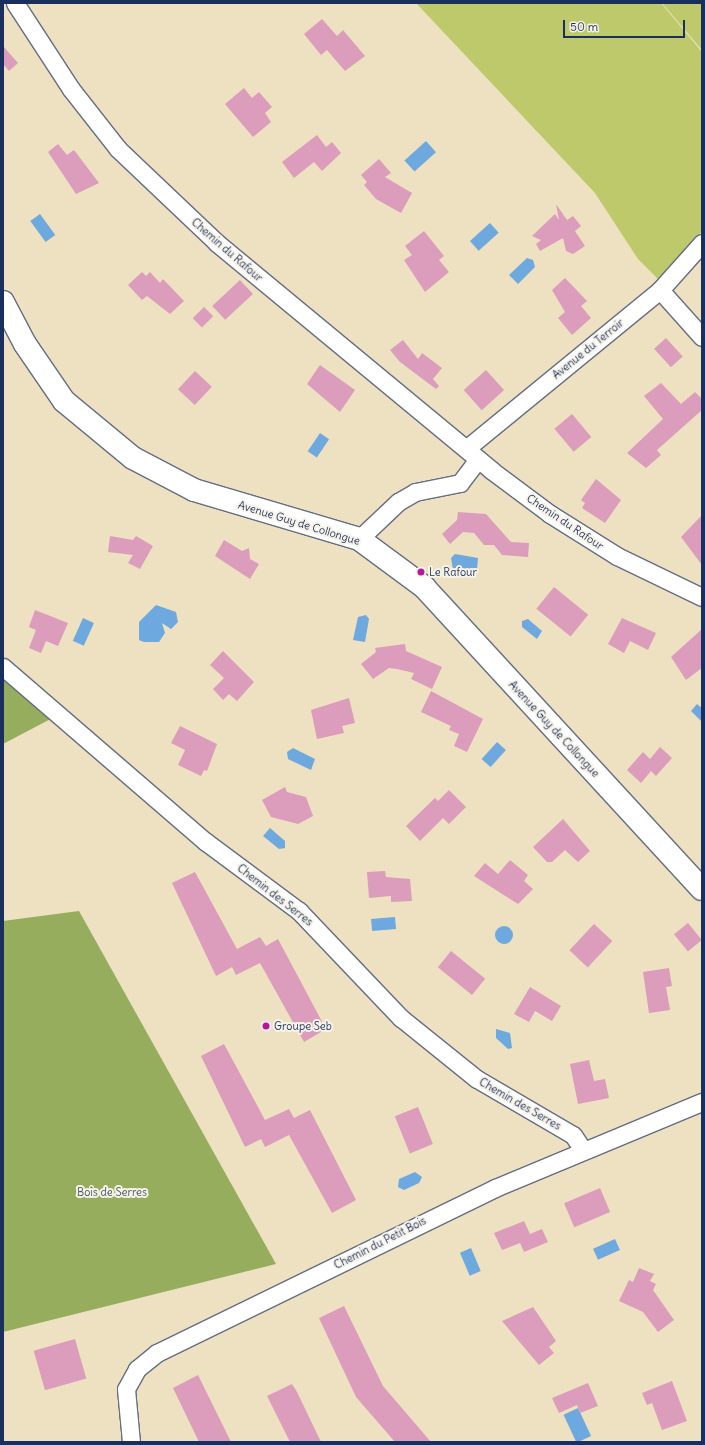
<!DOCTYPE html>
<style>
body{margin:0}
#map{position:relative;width:705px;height:1445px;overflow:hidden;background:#ede1c1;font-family:Delius,sans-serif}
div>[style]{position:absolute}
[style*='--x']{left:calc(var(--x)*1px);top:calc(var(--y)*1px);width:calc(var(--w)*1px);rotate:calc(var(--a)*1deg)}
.green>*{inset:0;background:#bdc96a}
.forest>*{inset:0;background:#96ad5e}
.water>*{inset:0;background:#6da9de;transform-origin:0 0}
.round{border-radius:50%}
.building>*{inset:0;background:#db9dbb;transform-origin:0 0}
.roads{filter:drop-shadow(1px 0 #646d81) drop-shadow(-1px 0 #646d81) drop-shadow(0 1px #646d81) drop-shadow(0 -1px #646d81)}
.minor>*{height:17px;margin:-8.5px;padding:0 8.5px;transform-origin:8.5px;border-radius:8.5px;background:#fff}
.secondary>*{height:22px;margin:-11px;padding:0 11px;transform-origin:11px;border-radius:11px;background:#fff}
.dots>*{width:11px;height:11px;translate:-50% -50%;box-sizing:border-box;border:2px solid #f7f3e8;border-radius:50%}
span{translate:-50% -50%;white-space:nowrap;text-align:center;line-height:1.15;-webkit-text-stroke:4px #f7f3e8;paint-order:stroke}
.street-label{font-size:11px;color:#1b2f5e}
.poi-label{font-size:11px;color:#1b2f5e}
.left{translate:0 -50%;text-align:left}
.park-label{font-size:11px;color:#445661}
.frame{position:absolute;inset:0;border:4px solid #1b2f5e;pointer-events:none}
.scale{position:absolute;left:563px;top:20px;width:122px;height:18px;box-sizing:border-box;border:2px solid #1b2f5e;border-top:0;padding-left:5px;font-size:12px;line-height:14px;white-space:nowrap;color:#1b2f5e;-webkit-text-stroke:3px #f7f3e8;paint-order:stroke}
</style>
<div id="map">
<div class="green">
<div style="clip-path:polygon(416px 3px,661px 3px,702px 52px,702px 231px,659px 280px,638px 259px,595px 193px)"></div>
<div style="clip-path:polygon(662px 3px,702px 3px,702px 50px)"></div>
</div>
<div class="forest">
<div style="clip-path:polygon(3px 667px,60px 714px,3px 744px)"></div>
<div style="clip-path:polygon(79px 911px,276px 1264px,3px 1332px,3px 921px)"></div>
</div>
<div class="water">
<div style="left:426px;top:141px;width:15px;height:29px;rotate:48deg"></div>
<div style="left:40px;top:214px;width:26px;height:12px;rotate:54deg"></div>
<div style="left:490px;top:223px;width:13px;height:27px;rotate:48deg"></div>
<div style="clip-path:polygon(527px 258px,533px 260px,535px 267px,518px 284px,509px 275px)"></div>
<div style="left:320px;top:433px;width:11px;height:22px;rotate:34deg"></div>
<div style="clip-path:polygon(455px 554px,478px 558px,477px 570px,453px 569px,451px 558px)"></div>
<div style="clip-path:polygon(156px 605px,176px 612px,178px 622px,171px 629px,162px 623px,165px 633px,159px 642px,144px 642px,139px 640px,139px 622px)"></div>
<div style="clip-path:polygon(366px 615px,369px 619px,365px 642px,353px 640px,358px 617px)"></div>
<div style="left:83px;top:618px;width:12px;height:25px;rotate:24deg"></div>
<div style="clip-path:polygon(528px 619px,542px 631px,537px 639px,522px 627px,522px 621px)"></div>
<div style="clip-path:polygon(697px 704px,702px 708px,702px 722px,691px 711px)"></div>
<div style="left:497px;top:742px;width:12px;height:23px;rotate:42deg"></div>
<div style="clip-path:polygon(293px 748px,315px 759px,311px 770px,288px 759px,287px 752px)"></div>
<div style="clip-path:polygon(270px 828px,285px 841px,285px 848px,279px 849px,263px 836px)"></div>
<div style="left:395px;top:917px;width:12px;height:24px;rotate:85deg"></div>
<div class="round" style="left:495px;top:926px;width:18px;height:18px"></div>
<div style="clip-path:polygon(496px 1029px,510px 1033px,512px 1048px,508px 1049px,496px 1038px)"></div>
<div style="clip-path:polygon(415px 1172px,422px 1177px,419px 1183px,404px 1190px,398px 1187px,399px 1179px)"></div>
<div style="left:615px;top:1239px;width:12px;height:24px;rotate:66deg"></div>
<div style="left:471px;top:1248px;width:25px;height:12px;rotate:67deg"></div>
<div style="left:578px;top:1408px;width:31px;height:16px;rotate:65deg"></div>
</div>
<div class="building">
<div style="clip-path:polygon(322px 19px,337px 36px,343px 30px,365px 56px,345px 71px,327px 50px,321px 55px,304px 34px)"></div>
<div style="clip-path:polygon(3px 46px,18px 63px,9px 71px,3px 64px)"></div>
<div style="clip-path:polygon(244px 88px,252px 98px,259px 92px,272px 107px,265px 113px,271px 122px,253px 137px,225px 104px)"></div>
<div style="clip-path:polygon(317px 135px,326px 147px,332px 142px,341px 153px,322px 171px,314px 162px,294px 178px,282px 162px)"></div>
<div style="clip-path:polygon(58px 144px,67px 155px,74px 150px,99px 183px,76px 194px,48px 152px)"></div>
<div style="clip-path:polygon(379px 159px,391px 173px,385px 177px,412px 193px,401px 213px,376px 199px,364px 185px,367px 182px,361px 175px)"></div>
<div style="clip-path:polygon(556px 204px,567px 220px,573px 216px,581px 226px,575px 231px,585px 246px,573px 254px,566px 251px,563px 238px,540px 251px,536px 244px,541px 240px,532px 236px,555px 214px,559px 220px)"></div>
<div style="clip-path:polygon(424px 231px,444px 256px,439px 260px,449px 272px,425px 292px,404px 260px,412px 255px,405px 246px)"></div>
<div style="clip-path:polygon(142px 272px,146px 276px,150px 272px,160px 283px,163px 279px,184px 301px,170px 314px,147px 296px,142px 300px,128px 285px)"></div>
<div style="clip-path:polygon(565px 278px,587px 301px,581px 306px,591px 318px,572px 335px,558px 318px,565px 312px,552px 290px)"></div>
<div style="left:240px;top:280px;width:19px;height:38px;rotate:47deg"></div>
<div style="left:204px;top:307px;width:13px;height:16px;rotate:45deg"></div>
<div style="left:666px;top:338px;width:25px;height:16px;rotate:48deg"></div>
<div style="clip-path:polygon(403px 340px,418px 359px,422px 353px,442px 368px,433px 379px,439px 386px,436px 389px,400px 362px,390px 350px)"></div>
<div style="clip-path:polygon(320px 365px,355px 390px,340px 412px,307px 384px)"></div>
<div style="left:486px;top:370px;width:27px;height:30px;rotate:48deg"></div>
<div style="left:195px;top:371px;width:23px;height:25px;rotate:43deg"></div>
<div style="clip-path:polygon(661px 383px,681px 404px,695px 392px,702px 399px,702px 410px,657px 450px,661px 455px,646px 468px,627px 453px,663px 419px,644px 396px)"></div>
<div style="left:572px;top:414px;width:30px;height:23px;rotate:50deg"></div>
<div style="clip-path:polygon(596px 479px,621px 500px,605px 523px,582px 508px,585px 503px,581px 500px)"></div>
<div style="clip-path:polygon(458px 512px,486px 514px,511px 542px,529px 543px,528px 557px,502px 555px,494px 545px,484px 545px,474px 533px,463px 532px,450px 544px,442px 534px,457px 520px)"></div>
<div style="clip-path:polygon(702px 515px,702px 565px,681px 537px)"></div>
<div style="clip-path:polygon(110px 536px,133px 540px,136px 536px,153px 546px,140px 569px,128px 563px,133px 555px,108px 552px)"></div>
<div style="clip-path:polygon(224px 540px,242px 551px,249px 548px,250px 559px,259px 564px,250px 579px,215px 556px)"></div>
<div style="left:554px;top:587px;width:44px;height:28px;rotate:39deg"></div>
<div style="clip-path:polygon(35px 610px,68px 623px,58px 646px,46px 641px,41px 653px,29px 648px,36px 630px,29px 627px)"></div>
<div style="clip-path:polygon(622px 618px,656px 633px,648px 650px,630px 641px,624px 653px,608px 644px)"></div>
<div style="clip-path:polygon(702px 629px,702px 668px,686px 680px,671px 657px)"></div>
<div style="clip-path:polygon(405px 644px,406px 651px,442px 667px,432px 689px,411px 679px,414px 673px,397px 669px,389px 668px,373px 679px,361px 664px,376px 652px,375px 648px)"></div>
<div style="clip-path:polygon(223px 651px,254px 682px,237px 701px,229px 694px,223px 700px,213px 689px,224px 678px,210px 665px)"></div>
<div style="clip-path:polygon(431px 691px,483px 719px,467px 752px,454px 746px,459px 734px,449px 730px,451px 726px,421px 712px)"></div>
<div style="clip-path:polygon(349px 698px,355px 723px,342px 726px,344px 733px,317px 739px,311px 710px)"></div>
<div style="clip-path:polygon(180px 726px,217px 744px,207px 771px,204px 770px,201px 776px,178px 765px,185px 750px,171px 743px)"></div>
<div style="clip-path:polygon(660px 747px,672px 758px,656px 776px,651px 771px,641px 783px,627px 770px,643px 752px,650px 759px)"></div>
<div style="clip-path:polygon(285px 787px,287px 792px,306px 797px,313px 816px,298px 824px,271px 817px,262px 800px)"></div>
<div style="clip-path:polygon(449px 790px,466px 807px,449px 824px,443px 818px,420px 841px,406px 826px,435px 798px,438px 801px)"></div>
<div style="clip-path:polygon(563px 819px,590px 851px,578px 862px,565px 850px,552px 862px,547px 862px,533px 847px)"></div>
<div style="clip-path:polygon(510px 860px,528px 875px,524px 881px,533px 889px,518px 904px,474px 876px,485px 863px,498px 874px)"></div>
<div style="clip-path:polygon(385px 871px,386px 877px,410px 879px,412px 901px,391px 902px,391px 896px,369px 898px,367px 872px)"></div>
<div style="clip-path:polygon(195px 872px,237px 949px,260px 937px,266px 946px,278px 939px,326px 1029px,304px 1042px,260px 963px,236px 975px,232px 967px,216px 976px,172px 883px)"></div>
<div style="left:688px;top:923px;width:22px;height:18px;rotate:51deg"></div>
<div style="left:594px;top:924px;width:25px;height:36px;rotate:43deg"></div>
<div style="left:451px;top:951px;width:44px;height:21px;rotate:39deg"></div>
<div style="clip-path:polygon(669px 968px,672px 986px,666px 987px,670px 1010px,649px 1013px,643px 972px)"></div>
<div style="clip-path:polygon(530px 987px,561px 1006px,552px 1021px,535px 1011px,529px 1022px,514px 1014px)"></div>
<div style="clip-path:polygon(224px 1044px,265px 1120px,289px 1109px,294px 1118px,310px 1110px,356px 1200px,332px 1213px,289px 1135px,265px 1147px,261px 1139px,245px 1147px,201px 1056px)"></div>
<div style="clip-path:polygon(589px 1060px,594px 1081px,605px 1079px,609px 1098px,578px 1104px,570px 1064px)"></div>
<div style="left:418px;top:1107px;width:40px;height:25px;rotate:68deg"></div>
<div style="left:600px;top:1188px;width:26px;height:39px;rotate:67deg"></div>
<div style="clip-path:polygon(524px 1221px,530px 1234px,542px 1229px,548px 1242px,524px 1252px,520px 1243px,502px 1250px,494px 1233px)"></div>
<div style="clip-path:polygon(639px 1268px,654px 1274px,650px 1281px,656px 1284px,653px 1290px,674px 1320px,658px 1332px,643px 1312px,619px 1301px,629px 1280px,633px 1282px)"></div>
<div style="clip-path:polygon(344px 1306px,383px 1386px,431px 1442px,395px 1442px,356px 1397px,319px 1318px)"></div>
<div style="clip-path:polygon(533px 1307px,556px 1341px,549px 1347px,554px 1353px,539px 1365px,502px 1321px)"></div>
<div style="left:75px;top:1339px;width:41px;height:43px;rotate:74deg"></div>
<div style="clip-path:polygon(198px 1375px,231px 1442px,199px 1442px,173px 1388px)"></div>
<div style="clip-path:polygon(672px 1381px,687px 1421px,662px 1430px,652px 1403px,647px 1405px,642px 1393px)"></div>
<div style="clip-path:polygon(588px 1383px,598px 1406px,580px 1413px,577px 1405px,559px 1413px,552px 1398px)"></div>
<div style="clip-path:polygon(292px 1384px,297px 1392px,321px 1442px,290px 1442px,267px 1396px)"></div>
</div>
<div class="roads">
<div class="minor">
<div style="--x:15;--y:3;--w:103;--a:56.9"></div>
<div style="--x:71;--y:89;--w:76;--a:51.9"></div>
<div style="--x:118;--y:149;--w:137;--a:43.5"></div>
<div style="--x:217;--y:243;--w:356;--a:39.6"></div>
<div style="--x:491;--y:470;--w:74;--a:36.7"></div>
<div style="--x:550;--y:514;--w:79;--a:32.1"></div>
<div style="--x:617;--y:556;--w:94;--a:25.8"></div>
<div style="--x:660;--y:290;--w:63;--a:48.2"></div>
<div style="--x:467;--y:448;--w:249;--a:-39.3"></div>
<div style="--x:660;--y:290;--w:63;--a:-48.2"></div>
<div style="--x:359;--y:539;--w:54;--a:-43.5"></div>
<div style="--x:398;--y:502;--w:20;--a:-30"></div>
<div style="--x:415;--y:492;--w:46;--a:-11.3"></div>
<div style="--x:460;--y:483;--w:30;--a:-53"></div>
<div style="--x:3;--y:667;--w:268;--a:40.8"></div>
<div style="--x:206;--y:842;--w:116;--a:36.6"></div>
<div style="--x:299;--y:911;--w:148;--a:46.4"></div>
<div style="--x:401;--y:1018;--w:97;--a:38.8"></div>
<div style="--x:477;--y:1079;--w:111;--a:30.3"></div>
<div style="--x:573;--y:1135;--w:18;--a:56"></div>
<div style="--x:131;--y:1442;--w:53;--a:-95.4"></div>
<div style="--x:126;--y:1389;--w:23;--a:-61"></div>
<div style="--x:137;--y:1369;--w:26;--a:-39"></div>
<div style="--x:157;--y:1353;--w:376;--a:-26"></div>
<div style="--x:495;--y:1188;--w:224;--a:-22.6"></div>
</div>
<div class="secondary">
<div style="--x:3;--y:302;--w:47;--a:62.4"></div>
<div style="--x:25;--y:344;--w:69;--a:55.6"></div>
<div style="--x:64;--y:401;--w:89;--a:39.6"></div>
<div style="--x:133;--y:458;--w:69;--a:27.7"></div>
<div style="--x:194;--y:490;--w:172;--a:16.5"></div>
<div style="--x:359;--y:539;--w:81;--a:36.4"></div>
<div style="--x:424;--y:587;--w:410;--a:47.4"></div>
</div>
</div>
<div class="dots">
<div style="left:421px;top:572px;background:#b5179e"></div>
<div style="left:266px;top:1026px;background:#b5179e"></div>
</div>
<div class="street-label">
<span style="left:227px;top:250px;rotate:41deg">Chemin du Rafour</span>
<span style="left:588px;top:349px;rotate:-39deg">Avenue du Terroir</span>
<span style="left:565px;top:522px;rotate:34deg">Chemin du Rafour</span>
<span style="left:299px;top:523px;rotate:17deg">Avenue Guy de Collongue</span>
<span style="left:554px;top:729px;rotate:47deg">Avenue Guy de Collongue</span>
<span style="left:275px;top:895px;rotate:38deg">Chemin des Serres</span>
<span style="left:520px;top:1104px;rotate:30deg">Chemin des Serres</span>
<span style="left:380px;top:1243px;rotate:-27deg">Chemin du Petit Bois</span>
</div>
<div class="poi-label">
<span class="left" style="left:429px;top:572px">Le Rafour</span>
<span class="left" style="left:274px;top:1026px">Groupe Seb</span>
</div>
<div class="park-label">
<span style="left:112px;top:1192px">Bois de Serres</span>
</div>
<div class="frame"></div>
<div class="scale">50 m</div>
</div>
